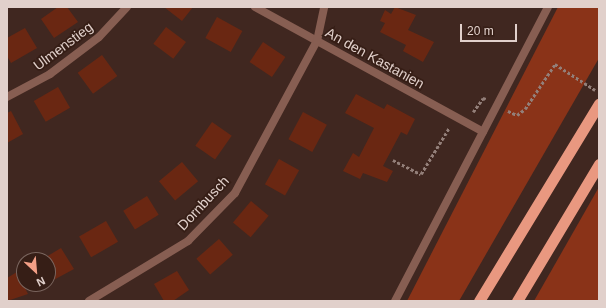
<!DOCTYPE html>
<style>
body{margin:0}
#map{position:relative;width:606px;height:308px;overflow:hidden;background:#402720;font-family:Arial,sans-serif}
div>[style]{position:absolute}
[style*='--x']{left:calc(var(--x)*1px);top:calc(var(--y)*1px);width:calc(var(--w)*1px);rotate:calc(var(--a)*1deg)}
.green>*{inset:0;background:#8a3318}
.building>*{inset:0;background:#6a2712;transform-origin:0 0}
.path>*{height:2.5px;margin-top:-1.25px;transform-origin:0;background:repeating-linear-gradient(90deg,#937f79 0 3px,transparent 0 5px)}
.minor>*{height:8px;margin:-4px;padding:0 4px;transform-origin:4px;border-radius:4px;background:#875e52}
.tertiary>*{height:8px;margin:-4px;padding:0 4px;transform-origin:4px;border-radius:4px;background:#875e52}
.trunk>*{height:11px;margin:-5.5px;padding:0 5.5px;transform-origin:5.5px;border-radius:5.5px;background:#e99880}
span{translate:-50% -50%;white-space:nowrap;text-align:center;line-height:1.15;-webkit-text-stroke:3.5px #361e16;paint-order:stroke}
.street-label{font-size:14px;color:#e1d0cb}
.frame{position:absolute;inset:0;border:8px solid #e1d0cb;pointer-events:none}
.north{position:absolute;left:16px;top:252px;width:40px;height:40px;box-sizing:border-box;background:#361e16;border:1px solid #7a655e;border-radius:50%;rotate:154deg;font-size:11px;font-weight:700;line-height:16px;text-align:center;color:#e1d0cb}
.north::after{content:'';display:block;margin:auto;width:14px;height:18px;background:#f39f86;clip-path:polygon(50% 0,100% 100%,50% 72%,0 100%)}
.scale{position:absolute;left:460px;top:24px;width:57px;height:18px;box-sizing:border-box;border:2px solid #e1d0cb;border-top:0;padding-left:5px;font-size:12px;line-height:14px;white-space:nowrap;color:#e1d0cb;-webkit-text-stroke:3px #361e16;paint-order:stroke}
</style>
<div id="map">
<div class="green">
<div style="clip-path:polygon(558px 7px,599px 7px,599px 58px,459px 301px,407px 301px)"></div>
<div style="clip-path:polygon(599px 187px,599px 301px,534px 301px)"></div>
</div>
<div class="building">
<div style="clip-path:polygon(58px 7px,67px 7px,78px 22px,54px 38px,41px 19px)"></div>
<div style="clip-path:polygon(164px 7px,193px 7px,182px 21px)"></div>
<div style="clip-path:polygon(395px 7px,416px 15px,408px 30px,434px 42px,423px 62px,403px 51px,406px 45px,380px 32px,385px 23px,380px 21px,385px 10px,391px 14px)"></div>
<div style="left:217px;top:17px;width:29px;height:24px;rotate:29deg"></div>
<div style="left:166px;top:27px;width:25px;height:21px;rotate:37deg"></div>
<div style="clip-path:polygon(25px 28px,37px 48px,11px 63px,7px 56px,7px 38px)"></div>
<div style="left:263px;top:42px;width:27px;height:24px;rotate:34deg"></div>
<div style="left:102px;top:55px;width:26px;height:30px;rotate:54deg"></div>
<div style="left:58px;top:87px;width:24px;height:28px;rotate:60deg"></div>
<div style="clip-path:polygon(356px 94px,384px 109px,387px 104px,415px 119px,407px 135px,401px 132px,383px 166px,393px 171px,387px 182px,363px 173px,360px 179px,343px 171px,353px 153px,359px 157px,374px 128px,345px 113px)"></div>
<div style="clip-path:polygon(11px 111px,23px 134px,7px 143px,7px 113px)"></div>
<div style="left:303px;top:112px;width:27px;height:31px;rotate:28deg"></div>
<div style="left:212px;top:122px;width:24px;height:29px;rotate:35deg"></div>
<div style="left:279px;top:159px;width:23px;height:29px;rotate:29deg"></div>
<div style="left:182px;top:162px;width:25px;height:30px;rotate:50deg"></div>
<div style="left:147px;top:196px;width:22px;height:28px;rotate:58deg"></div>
<div style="left:251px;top:201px;width:23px;height:28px;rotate:40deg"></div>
<div style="left:106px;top:221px;width:24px;height:31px;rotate:60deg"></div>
<div style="left:219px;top:239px;width:21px;height:30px;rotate:49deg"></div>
<div style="clip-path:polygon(61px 248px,74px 269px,48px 283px,48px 260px,41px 260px)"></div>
<div style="clip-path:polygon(177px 271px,189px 290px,173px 301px,164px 301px,154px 284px)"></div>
<div style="clip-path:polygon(17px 272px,28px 294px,7px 301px,7px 278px)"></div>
</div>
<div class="path">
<div style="--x:508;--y:111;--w:10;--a:24"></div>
<div style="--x:517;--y:115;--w:10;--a:-37"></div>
<div style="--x:525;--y:109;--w:54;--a:-56.3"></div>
<div style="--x:555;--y:64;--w:48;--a:33"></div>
<div style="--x:473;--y:112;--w:17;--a:-54"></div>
<div style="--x:483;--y:98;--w:3;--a:18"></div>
<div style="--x:393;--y:160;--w:31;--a:27"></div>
<div style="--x:421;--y:174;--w:54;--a:-58.7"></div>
</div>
<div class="minor">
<div style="--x:255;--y:7;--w:260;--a:28.7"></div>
<div style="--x:7;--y:97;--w:49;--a:-28.1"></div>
<div style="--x:50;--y:74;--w:61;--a:-37.1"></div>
<div style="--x:99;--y:37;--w:41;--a:-47"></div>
<div style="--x:89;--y:301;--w:116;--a:-31.2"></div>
<div style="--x:188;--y:241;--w:67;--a:-45.6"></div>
<div style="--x:235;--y:193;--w:173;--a:-61.7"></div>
<div style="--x:317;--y:41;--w:35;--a:-78"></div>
</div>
<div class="tertiary">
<div style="--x:395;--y:301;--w:331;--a:-62.5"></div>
</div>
<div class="trunk">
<div style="--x:479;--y:301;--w:231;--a:-58.7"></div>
<div style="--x:517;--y:301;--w:160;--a:-59.1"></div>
</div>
<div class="street-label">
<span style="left:63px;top:46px;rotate:-37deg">Ulmenstieg</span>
<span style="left:375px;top:58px;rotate:29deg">An den Kastanien</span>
<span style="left:203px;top:203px;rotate:-47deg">Dornbusch</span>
</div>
<div class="frame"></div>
<div class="north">N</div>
<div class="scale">20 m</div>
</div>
